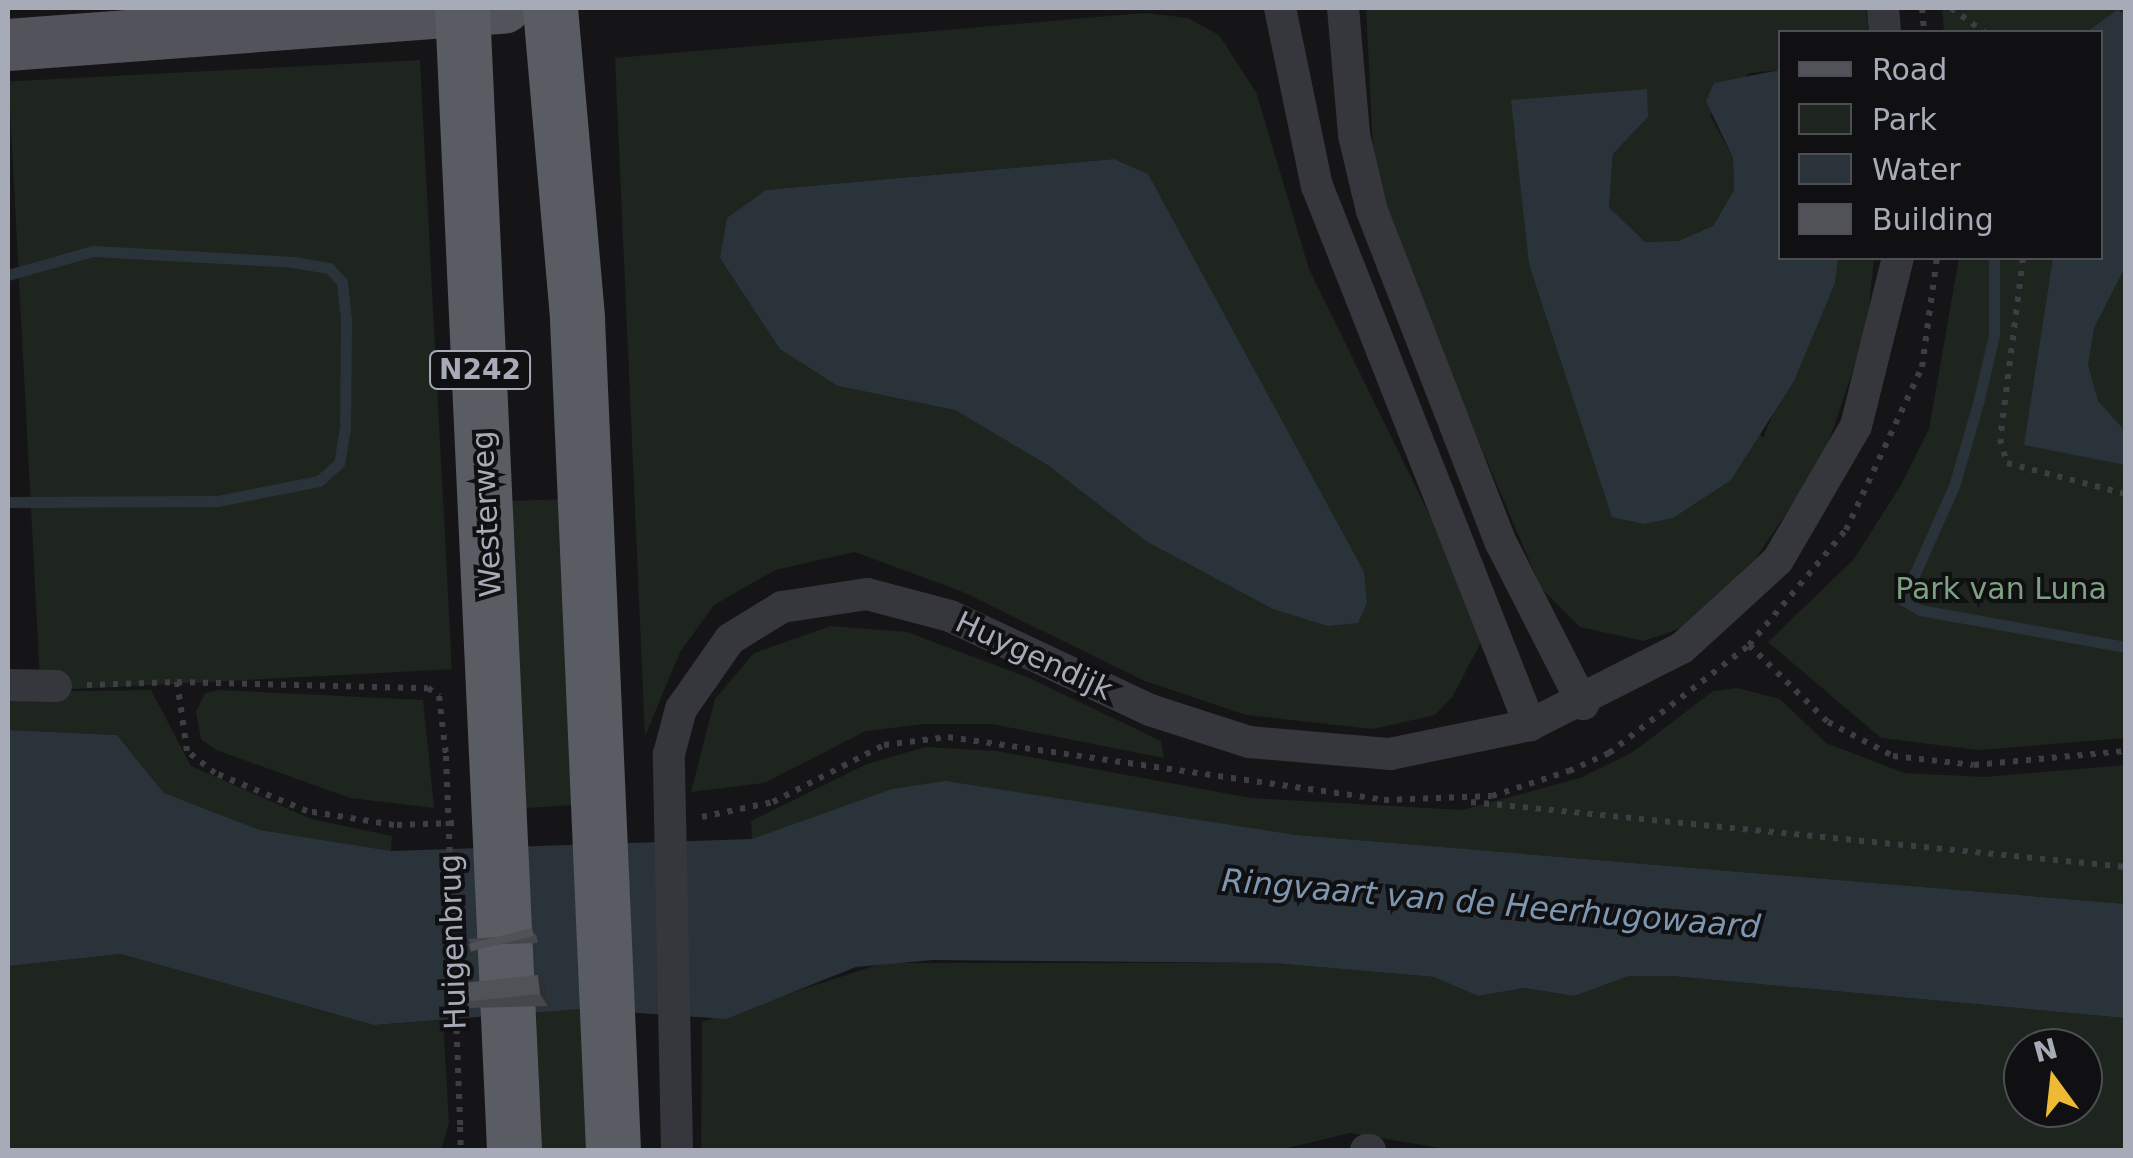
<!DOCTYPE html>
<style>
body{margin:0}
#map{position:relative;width:2133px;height:1158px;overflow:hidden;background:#151517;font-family:"DejaVu Sans",sans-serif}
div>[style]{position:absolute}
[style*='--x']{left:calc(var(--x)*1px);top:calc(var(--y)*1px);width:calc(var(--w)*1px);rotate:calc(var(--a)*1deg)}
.green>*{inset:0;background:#1d251e;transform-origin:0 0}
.water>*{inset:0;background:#2b333a}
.stream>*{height:11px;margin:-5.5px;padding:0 5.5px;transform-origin:5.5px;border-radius:5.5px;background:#2b333a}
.path>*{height:6px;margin-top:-3px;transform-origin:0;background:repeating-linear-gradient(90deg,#3c3e43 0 5px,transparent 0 13px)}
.minor>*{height:32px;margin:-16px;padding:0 16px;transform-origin:16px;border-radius:16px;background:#36373c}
.primary>*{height:52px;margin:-26px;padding:0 26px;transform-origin:26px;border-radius:26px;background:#52535b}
.trunk>*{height:55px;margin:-27.5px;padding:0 27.5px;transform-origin:27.5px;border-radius:27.5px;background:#5a5c64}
.wall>*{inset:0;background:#46474c}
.shaded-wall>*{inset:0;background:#2e2f32}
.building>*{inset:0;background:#515258;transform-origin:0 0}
span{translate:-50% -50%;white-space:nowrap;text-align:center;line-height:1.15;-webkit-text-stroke:8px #101012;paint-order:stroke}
.shield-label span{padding:2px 8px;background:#101012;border:2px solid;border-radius:8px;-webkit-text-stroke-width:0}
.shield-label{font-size:28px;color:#a7abb7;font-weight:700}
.street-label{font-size:30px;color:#a7abb7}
.park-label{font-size:30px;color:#7ea182}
.water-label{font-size:32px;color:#7e97b1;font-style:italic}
.frame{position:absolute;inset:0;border:10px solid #a7abb7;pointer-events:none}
.legend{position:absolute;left:1778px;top:30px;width:325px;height:230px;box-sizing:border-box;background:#101012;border:2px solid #4c4e54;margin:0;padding:12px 18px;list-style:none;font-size:30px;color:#a7abb7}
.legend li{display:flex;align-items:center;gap:20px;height:50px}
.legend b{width:50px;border:2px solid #4c4e54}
.north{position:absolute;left:2003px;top:1028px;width:100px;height:100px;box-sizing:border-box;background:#101012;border:2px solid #4c4e54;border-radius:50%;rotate:345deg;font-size:28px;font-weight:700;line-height:40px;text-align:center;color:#a7abb7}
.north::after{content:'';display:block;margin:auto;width:35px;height:45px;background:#eeb935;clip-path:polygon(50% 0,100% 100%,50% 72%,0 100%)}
</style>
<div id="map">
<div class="green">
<div style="clip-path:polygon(1366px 8px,1866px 8px,1869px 32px,1780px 32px,1780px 70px,1749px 73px,1710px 115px,1733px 158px,1734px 190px,1713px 226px,1678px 241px,1645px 242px,1609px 207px,1613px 154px,1648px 117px,1511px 101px,1763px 438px,1838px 258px,1874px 258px,1867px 329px,1823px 458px,1756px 558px,1681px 628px,1644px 641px,1580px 627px,1541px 588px,1396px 247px,1373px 150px)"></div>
<div style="clip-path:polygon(1942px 8px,2125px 8px,2125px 738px,1978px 750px,1881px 738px,1768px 642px,1854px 559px,1901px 485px,1929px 429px,1959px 258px,2100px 258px,2100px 32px,1944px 32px)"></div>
<div style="clip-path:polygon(evenodd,1145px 13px,1188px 18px,1219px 35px,1256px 92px,1309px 269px,1479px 616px,1480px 644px,1453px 696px,1435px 715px,1373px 729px,1246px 715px,1145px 681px,963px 592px,855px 552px,775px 570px,714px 605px,680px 652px,645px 736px,615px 58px,1145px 13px,1114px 159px,1148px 174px,1049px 466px,955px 410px,838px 386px,766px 190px,1114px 159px)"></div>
<div style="left:420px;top:60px;width:610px;height:412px;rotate:87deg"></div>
<div style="clip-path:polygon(566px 499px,574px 805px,526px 808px,510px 501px)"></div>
<div style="clip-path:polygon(831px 626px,907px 632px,1027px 677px,1161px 741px,1164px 758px,992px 724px,925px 724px,866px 731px,764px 783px,691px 792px,715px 699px,754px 653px)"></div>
<div style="clip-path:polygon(1737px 688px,1780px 699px,1826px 743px,1904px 773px,1985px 777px,2125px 765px,2125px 904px,1296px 835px,927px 783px,752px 839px,751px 821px,867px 764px,925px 747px,997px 751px,1251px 798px,1462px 810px,1580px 778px,1633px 752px,1713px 691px)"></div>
<div style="clip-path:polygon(151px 690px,191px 766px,311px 819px,392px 836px,391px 851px,260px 830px,164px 793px,117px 735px,8px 730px,8px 692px)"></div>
<div style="clip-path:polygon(220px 690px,423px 700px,434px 808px,350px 798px,216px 750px,201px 739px,196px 712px,205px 693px)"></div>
<div style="clip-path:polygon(121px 954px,374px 1025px,443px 1020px,449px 1123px,441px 1150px,8px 1150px,8px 966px)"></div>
<div style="clip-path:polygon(evenodd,883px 963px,1274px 963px,1434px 977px,1478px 996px,1524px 988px,1574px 996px,1629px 976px,1672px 976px,2125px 1018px,2125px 1150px,1452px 1150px,1350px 1133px,1279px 1150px,701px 1150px,702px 1022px,883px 963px,2023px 1048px,2083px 1048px,2083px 1108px,2023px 1108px,2023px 1048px)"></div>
<div style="left:581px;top:1009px;width:141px;height:45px;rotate:88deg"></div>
</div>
<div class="water">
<div style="clip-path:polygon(2117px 10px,2126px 14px,2125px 267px,2094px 328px,2088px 365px,2098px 401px,2125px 431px,2125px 465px,2024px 445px,2053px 258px,2100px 258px,2100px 32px,2087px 32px)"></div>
<div style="clip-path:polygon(1780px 70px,1780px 258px,1838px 258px,1835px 283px,1794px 381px,1731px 480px,1673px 518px,1644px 524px,1612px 517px,1529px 264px,1511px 100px,1647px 89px,1648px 117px,1613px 154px,1609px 207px,1645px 242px,1678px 241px,1713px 226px,1734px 190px,1733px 158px,1706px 101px,1714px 83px)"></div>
<div style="clip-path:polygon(1114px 159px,1148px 174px,1364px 572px,1367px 603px,1358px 623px,1328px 626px,1273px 609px,1146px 541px,1049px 466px,955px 410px,838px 386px,780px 349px,720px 258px,727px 218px,766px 190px)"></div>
<div style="clip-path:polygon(8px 730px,117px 735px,164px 793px,260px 830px,391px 851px,752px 839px,892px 789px,945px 781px,1296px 835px,2126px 904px,2125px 1018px,1672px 976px,1629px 976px,1574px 996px,1524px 988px,1478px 996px,1434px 977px,1274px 963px,933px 960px,856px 967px,726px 1019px,581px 1009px,374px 1025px,121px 954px,8px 966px)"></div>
</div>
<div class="stream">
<div style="--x:1994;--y:258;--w:77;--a:90"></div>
<div style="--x:1994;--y:335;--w:70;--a:103.2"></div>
<div style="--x:1978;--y:403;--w:86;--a:106.1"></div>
<div style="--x:1954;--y:486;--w:125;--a:114.1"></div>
<div style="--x:1903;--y:600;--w:20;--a:30"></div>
<div style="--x:1920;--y:610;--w:209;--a:10.2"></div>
<div style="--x:8;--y:275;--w:88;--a:-15.8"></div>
<div style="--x:93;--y:251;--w:201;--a:3.1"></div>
<div style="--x:294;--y:262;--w:36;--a:10"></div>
<div style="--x:329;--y:268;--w:19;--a:47"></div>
<div style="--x:342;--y:282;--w:38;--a:84"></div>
<div style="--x:346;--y:320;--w:107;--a:90.5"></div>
<div style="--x:345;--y:427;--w:36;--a:99"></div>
<div style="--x:339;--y:463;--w:27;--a:138"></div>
<div style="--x:319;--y:481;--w:104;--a:168.9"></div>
<div style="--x:217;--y:501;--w:209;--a:179.7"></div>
</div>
<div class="path">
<div style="--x:1922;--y:8;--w:24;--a:85"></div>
<div style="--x:1951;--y:8;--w:41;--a:36"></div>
<div style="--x:2023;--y:258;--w:182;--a:97.2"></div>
<div style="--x:2000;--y:439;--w:25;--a:74"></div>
<div style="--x:2007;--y:463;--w:123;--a:14.6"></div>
<div style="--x:1749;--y:645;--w:110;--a:44.3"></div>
<div style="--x:1828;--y:722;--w:73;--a:27.6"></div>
<div style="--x:1893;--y:756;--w:81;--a:6.3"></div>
<div style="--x:1974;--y:765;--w:153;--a:-5.3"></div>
<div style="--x:87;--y:685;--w:90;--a:-1.9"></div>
<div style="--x:1471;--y:802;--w:658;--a:5.67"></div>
<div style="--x:702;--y:817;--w:73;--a:-11.9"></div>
<div style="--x:773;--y:802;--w:125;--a:-27.2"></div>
<div style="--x:884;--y:745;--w:64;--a:-7.1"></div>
<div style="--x:948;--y:737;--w:441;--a:8.2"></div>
<div style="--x:1384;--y:800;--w:108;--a:-2.1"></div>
<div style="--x:1492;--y:796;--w:81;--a:-18"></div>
<div style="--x:1569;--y:771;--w:44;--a:-24.2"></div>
<div style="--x:1609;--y:753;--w:177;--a:-37.6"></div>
<div style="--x:1749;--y:645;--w:150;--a:-49.9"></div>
<div style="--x:1846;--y:530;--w:180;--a:-65"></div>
<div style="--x:1922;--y:367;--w:110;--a:-82.2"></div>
<div style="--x:454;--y:823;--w:60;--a:178.1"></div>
<div style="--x:394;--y:825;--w:88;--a:-170.9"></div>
<div style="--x:307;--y:811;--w:100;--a:-157.6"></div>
<div style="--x:215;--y:773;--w:36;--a:-142"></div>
<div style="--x:187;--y:751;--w:70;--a:-98.2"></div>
<div style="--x:177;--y:682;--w:251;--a:1.4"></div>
<div style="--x:428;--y:688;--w:14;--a:36"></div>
<div style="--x:439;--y:696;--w:60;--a:83.3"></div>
<div style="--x:446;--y:756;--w:371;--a:87.8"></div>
<div style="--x:460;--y:1127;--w:23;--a:88"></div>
</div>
<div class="minor">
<div style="--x:1280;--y:8;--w:182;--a:78.3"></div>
<div style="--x:1317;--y:186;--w:580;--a:68.44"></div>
<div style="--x:1343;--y:8;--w:127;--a:85"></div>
<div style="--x:1354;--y:135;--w:78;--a:76.7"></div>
<div style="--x:1372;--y:211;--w:356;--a:68.8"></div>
<div style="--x:1501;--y:543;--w:181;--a:63"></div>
<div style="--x:1883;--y:8;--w:24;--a:85"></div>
<div style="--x:8;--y:685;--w:48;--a:1.2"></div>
<div style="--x:677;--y:1150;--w:396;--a:-91.2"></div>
<div style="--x:669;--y:754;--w:47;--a:-75.1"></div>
<div style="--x:681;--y:709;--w:85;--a:-55"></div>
<div style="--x:730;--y:639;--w:61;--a:-31.6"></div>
<div style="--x:782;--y:607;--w:86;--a:-8.7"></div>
<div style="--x:867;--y:594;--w:86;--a:14.8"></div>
<div style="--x:950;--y:616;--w:221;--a:25.2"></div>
<div style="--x:1150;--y:710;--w:104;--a:17.9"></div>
<div style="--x:1249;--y:742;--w:142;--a:4.9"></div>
<div style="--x:1390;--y:754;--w:143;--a:-11.7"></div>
<div style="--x:1530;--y:725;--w:170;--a:-26.9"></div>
<div style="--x:1682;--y:648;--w:130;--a:-42.5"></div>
<div style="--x:1778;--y:560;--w:155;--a:-59.8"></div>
<div style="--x:1856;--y:426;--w:173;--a:-76"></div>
<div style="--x:1366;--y:1150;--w:4;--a:0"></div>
</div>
<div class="primary">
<div style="--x:8;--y:45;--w:498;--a:-4.3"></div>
</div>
<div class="trunk">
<div style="--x:462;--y:8;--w:1143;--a:87.39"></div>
<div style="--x:550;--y:8;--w:312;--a:85"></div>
<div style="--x:577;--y:319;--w:832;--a:87.52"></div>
</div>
<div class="wall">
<div style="clip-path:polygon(536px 934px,538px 943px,472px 945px,468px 939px)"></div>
<div style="clip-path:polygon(547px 987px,548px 1006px,468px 1008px,459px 996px)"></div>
</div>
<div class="shaded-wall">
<div style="clip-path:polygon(538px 975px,547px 987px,548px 1006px,540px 994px)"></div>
</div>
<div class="building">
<div style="left:532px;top:928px;width:8px;height:65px;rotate:76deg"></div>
<div style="left:538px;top:975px;width:19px;height:78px;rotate:84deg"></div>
</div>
<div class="shield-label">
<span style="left:480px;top:370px">N242</span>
</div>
<div class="street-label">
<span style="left:487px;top:514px;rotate:-93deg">Westerweg</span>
<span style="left:1034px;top:656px;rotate:25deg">Huygendijk</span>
<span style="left:453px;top:942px;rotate:-92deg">Huigenbrug</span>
</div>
<div class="park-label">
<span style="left:2001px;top:589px">Park van Luna</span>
</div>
<div class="water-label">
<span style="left:1491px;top:904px;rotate:5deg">Ringvaart van de Heerhugowaard</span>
</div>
<div class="frame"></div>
<ul class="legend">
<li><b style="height:12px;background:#52535b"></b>Road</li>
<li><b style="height:28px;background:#1d251e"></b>Park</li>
<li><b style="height:28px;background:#2b333a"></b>Water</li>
<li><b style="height:28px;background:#515258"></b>Building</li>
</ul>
<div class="north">N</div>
</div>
